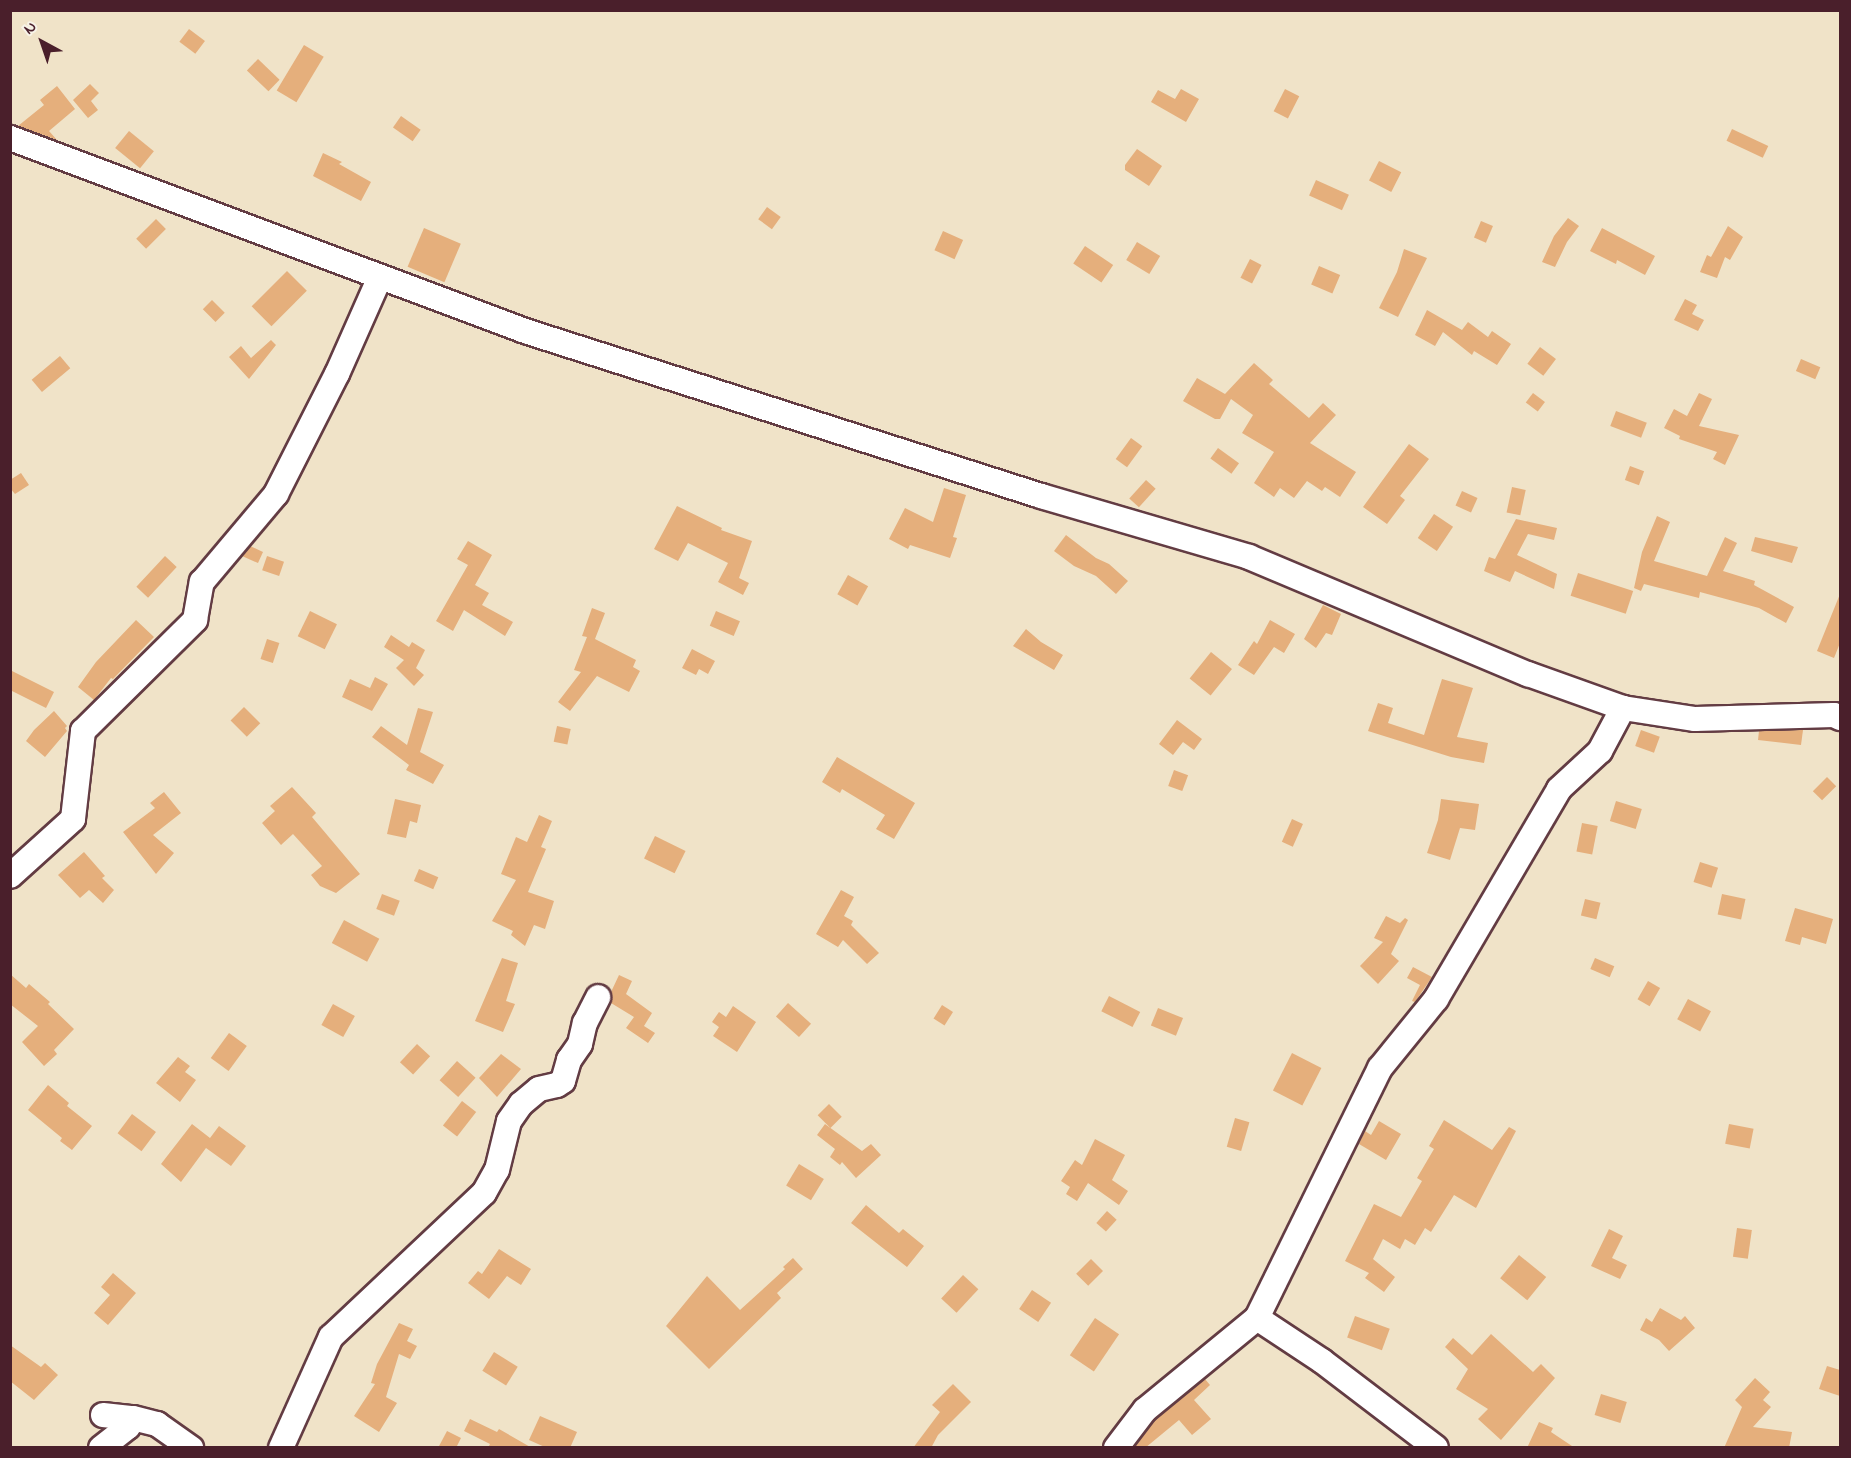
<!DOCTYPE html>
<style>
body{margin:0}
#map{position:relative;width:1851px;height:1458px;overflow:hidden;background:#f0e3c8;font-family:"Indie Flower",sans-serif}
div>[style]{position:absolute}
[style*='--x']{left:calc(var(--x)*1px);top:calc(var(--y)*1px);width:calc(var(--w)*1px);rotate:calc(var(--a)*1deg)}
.building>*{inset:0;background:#e5af7c;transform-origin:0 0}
.roads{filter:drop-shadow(2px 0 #633c43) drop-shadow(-2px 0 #633c43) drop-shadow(0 2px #633c43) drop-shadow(0 -2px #633c43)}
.minor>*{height:24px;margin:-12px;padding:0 12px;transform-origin:12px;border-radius:12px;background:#fff}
span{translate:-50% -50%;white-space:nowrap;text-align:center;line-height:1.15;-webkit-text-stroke:4.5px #f7f3e8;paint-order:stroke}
.frame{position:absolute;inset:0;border:12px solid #4a1f2b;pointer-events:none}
.north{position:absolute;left:12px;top:12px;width:60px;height:60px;-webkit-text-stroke:4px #f7f3e8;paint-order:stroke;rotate:320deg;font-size:16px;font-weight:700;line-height:24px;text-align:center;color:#4a1f2b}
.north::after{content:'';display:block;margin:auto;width:21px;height:27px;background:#4a1f2b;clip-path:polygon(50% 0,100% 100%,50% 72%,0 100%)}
</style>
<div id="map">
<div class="building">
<div style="left:189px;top:29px;width:20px;height:16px;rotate:37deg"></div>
<div style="left:304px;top:45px;width:23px;height:53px;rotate:31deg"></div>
<div style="left:258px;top:59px;width:30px;height:16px;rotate:44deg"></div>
<div style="clip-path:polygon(90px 84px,99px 93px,91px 101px,98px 110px,88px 118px,73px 100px)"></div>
<div style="clip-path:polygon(57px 86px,75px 109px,49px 131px,57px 140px,18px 126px,44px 105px,40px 100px)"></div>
<div style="clip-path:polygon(1181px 89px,1199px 99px,1186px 122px,1151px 102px,1158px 90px,1175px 99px)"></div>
<div style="left:1285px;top:89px;width:16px;height:25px;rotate:27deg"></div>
<div style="left:401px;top:116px;width:24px;height:14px;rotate:35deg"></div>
<div style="left:1732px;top:129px;width:40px;height:13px;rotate:25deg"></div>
<div style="left:129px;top:131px;width:32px;height:22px;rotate:39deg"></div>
<div style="clip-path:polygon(1137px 149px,1162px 166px,1149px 186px,1125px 170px,1125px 165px)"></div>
<div style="clip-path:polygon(323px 153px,342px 162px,339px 164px,371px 182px,361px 201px,313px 176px)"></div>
<div style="left:1379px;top:161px;width:25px;height:22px;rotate:27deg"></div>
<div style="left:1316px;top:180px;width:36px;height:17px;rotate:24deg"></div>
<div style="left:767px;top:207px;width:17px;height:15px;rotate:36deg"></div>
<div style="clip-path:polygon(1568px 218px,1579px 226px,1567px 242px,1555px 267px,1542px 262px,1554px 236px)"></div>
<div style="left:156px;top:219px;width:14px;height:28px;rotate:45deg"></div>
<div style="left:1481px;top:221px;width:13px;height:18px;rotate:23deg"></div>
<div style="clip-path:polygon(1728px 226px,1743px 237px,1730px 260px,1725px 257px,1717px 278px,1700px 272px,1707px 255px,1711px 257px)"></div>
<div style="left:424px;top:228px;width:40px;height:42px;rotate:23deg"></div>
<div style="clip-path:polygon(1602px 228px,1655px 256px,1645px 275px,1617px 260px,1616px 264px,1590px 251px)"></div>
<div style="left:943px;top:231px;width:22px;height:21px;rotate:24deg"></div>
<div style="left:1137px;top:242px;width:27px;height:21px;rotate:31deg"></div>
<div style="left:1085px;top:246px;width:34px;height:21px;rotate:34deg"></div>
<div style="clip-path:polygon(1404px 249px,1427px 258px,1398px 317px,1379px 308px,1397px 272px)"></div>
<div style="left:1250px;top:259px;width:13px;height:21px;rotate:27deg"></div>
<div style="left:1319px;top:266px;width:23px;height:20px;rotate:23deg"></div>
<div style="left:287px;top:271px;width:28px;height:50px;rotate:45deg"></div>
<div style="clip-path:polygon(1685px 299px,1697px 305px,1692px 314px,1704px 320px,1698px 331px,1674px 320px)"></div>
<div style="left:212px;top:300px;width:18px;height:13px;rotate:45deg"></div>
<div style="clip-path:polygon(1427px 310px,1462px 330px,1468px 322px,1488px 337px,1492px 331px,1511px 344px,1497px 365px,1474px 351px,1472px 355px,1443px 332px,1435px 346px,1415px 335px)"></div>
<div style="clip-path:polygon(271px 340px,276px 345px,249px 379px,229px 357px,241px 346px,251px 358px)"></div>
<div style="left:1540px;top:347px;width:20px;height:21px;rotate:37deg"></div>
<div style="left:60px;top:356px;width:16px;height:37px;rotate:50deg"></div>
<div style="left:1801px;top:359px;width:21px;height:13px;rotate:23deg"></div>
<div style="clip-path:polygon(1254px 363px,1273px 380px,1269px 384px,1309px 418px,1323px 403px,1336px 415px,1310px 443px,1356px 472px,1340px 497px,1325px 487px,1322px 491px,1307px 481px,1294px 498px,1280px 488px,1274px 497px,1254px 483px,1274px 452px,1242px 433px,1253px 415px,1231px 399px,1220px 419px,1215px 419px,1183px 401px,1197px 378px,1225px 394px)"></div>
<div style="left:1533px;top:393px;width:15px;height:12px;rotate:37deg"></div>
<div style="clip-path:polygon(1699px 393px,1712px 399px,1699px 426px,1739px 435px,1725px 465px,1713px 459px,1717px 452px,1679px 439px,1680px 436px,1664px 428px,1674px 409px,1687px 416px)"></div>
<div style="left:1616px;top:411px;width:33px;height:16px;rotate:21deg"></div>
<div style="left:1131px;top:438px;width:14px;height:26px;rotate:36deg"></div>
<div style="clip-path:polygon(1409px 444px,1429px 459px,1400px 496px,1405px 500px,1387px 524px,1363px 507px)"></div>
<div style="left:1218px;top:448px;width:26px;height:13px;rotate:36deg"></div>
<div style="left:1630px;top:466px;width:15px;height:15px;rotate:20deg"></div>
<div style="clip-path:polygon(21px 473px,29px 485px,15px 494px,10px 488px,10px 480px)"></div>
<div style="left:1146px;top:480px;width:13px;height:25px;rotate:42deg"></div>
<div style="left:1512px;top:487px;width:14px;height:26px;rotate:12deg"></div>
<div style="clip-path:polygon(944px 488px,966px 495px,953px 537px,957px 538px,950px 558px,910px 545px,908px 549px,889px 539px,905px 508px,933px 522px)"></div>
<div style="left:1462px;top:491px;width:17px;height:16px;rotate:24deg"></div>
<div style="clip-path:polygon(677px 506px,722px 528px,721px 530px,752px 541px,739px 578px,749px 583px,743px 595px,718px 582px,728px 563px,688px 543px,678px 561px,654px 549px)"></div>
<div style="left:1434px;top:514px;width:23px;height:29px;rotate:34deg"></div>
<div style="clip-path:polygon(1657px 516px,1670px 522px,1654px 561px,1707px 576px,1725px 537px,1737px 543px,1723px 571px,1755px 581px,1754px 585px,1794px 607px,1786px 623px,1759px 608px,1700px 592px,1699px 598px,1644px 584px,1641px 591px,1634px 588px,1642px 552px)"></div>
<div style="clip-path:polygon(1516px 519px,1557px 528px,1554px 540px,1528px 534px,1517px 555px,1557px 574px,1554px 589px,1515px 571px,1510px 582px,1484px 571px,1489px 557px,1495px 559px)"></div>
<div style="clip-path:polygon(1066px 535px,1096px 558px,1109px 564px,1128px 581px,1116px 594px,1096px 576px,1074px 566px,1054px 551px)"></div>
<div style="clip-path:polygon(1755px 537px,1798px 547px,1792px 563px,1751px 551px)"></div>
<div style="clip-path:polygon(468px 541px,492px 555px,475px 585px,489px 593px,482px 605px,513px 622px,505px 636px,464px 610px,453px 631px,436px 621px,468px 565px,457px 559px)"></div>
<div style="clip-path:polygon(250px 546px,263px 552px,258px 563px,242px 556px)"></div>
<div style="left:165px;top:556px;width:16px;height:42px;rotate:43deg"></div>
<div style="left:267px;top:556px;width:18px;height:15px;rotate:19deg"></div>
<div style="left:1578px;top:573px;width:58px;height:24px;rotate:18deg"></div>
<div style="left:848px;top:575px;width:23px;height:22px;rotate:29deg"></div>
<div style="clip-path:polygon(1840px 594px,1840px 643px,1834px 658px,1817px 651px)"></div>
<div style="clip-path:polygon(1323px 605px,1341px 614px,1332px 635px,1326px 633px,1316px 648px,1304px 639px)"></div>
<div style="clip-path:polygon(592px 608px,605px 613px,595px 639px,636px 660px,633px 667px,640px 671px,629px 692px,597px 676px,570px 711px,558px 702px,581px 672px,574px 670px,587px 637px,582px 636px)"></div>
<div style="left:310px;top:611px;width:30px;height:28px;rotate:26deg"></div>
<div style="left:716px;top:611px;width:26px;height:16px;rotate:23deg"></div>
<div style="clip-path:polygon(136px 620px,154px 637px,113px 679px,111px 678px,94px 700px,78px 687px,96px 662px)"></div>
<div style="clip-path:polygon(1270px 620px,1295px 634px,1284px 653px,1274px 647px,1254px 675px,1238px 665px,1254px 641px,1257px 644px)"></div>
<div style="clip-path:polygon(1026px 629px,1041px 642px,1063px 655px,1054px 670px,1013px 646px)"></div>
<div style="clip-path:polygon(391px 635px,409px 647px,412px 642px,425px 650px,416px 668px,424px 675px,414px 686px,396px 668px,404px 660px,384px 647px)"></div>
<div style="left:267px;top:639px;width:13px;height:21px;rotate:18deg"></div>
<div style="clip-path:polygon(692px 649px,715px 661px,708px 674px,699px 669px,696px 675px,682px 668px)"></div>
<div style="left:1211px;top:652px;width:27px;height:34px;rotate:39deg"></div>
<div style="clip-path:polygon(10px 670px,54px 692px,46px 708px,10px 690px)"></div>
<div style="clip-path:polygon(375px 677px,388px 684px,372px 711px,342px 697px,350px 679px,370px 688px)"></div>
<div style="clip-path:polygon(1442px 679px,1473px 688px,1457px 737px,1488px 743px,1484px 763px,1451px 757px,1368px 731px,1378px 703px,1393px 708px,1388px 723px,1424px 735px)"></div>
<div style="left:244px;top:707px;width:23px;height:19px;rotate:45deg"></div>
<div style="clip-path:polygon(418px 708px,433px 712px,420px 752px,444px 765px,433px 784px,406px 770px,409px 765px,372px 737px,381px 726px,407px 745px)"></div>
<div style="clip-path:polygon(54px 711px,67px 726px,65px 728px,67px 731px,45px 757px,26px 741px,34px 730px)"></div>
<div style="clip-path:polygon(1177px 720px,1202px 739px,1194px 750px,1183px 742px,1173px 755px,1159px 744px)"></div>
<div style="left:557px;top:726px;width:14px;height:16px;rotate:12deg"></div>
<div style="left:1641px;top:730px;width:20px;height:17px;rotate:20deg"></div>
<div style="clip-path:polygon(1803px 730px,1801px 745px,1758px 740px,1759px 731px)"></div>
<div style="clip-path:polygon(837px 757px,915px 803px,894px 839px,876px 829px,885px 815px,842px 789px,840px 793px,822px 782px)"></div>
<div style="left:1174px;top:770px;width:15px;height:17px;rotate:20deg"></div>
<div style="left:1827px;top:777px;width:13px;height:20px;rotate:45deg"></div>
<div style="clip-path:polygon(292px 787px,316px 813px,312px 817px,360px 874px,336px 893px,320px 886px,311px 875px,322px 866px,293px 834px,281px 845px,262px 823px,275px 811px,270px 806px)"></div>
<div style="clip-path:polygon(164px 792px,181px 813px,153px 835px,174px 853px,156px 874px,123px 832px,155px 808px,150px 803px)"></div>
<div style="clip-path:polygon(395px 799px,421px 805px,417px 823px,410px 821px,406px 838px,387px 834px)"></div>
<div style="clip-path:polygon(1441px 799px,1479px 804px,1475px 830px,1460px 828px,1450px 860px,1427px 853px,1438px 820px)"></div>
<div style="left:1616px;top:801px;width:27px;height:21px;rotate:17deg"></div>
<div style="clip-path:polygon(539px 815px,552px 821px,541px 847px,546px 849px,528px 892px,554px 901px,545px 929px,534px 925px,525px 946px,511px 935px,513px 931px,492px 921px,516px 880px,501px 874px,516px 837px,527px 842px)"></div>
<div style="left:1292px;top:819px;width:12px;height:25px;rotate:24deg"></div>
<div style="left:1582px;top:823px;width:16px;height:29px;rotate:11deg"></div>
<div style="left:655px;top:836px;width:34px;height:25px;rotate:26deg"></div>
<div style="clip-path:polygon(84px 852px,105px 876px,102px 878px,114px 890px,103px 903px,89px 890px,80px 898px,58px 875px)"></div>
<div style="left:1700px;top:862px;width:19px;height:21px;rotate:18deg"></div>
<div style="left:419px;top:869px;width:21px;height:13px;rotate:23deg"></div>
<div style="clip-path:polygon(841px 890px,854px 897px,844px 916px,853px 921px,851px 925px,879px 953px,867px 964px,843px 940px,838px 947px,816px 934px)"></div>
<div style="left:382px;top:894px;width:19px;height:16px;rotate:21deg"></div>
<div style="left:1722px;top:894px;width:24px;height:21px;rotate:12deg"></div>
<div style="left:1585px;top:899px;width:16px;height:17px;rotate:14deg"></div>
<div style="clip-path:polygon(1795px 908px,1833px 919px,1826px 944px,1802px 937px,1800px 945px,1785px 941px)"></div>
<div style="clip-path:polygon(1386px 916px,1400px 923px,1405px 918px,1408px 920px,1391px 954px,1399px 961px,1378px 984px,1360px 966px,1383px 942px,1374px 938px)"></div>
<div style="left:344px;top:920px;width:40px;height:26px;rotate:28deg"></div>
<div style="clip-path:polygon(502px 958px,518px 963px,506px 1001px,515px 1004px,503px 1032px,475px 1021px)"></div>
<div style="left:1595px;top:958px;width:21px;height:12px;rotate:23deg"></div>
<div style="clip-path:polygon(1413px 967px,1432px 977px,1415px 1002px,1412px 1001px,1420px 985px,1407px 978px)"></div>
<div style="clip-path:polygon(10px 974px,26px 988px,29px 984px,50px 1002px,48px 1004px,74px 1029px,54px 1050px,57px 1054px,44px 1066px,22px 1042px,38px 1026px,10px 1004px)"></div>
<div style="clip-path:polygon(619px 975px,632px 981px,626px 994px,652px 1013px,644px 1026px,655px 1033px,648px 1043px,626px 1028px,634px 1017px,611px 1003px,611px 992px)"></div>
<div style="left:1648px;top:981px;width:14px;height:21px;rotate:30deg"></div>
<div style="left:1109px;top:996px;width:35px;height:17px;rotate:27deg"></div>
<div style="left:1688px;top:999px;width:26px;height:23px;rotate:28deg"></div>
<div style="left:788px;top:1003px;width:31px;height:18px;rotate:42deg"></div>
<div style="left:333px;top:1004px;width:25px;height:24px;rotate:29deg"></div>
<div style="left:942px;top:1005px;width:13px;height:16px;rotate:32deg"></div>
<div style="clip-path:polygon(733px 1006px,756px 1022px,737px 1052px,713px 1036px,719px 1027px,712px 1022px,719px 1012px,726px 1017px)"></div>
<div style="left:1158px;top:1008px;width:27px;height:19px;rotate:22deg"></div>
<div style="left:229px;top:1033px;width:22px;height:31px;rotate:36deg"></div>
<div style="left:417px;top:1044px;width:18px;height:25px;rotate:43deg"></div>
<div style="left:1292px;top:1053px;width:33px;height:42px;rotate:27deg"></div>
<div style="clip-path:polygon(501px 1054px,521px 1069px,497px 1097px,479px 1078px)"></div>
<div style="clip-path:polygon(178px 1057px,190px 1066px,185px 1072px,196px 1080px,180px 1102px,156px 1083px)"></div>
<div style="left:457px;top:1061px;width:25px;height:26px;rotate:42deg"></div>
<div style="clip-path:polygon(48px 1085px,69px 1103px,67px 1106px,92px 1126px,72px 1150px,60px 1141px,62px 1138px,28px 1110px)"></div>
<div style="left:462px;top:1101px;width:18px;height:31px;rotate:38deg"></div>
<div style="left:829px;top:1104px;width:18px;height:16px;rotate:45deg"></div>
<div style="left:132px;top:1114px;width:30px;height:24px;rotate:37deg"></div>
<div style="left:1235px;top:1118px;width:15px;height:30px;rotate:16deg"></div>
<div style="clip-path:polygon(1444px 1120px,1492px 1150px,1509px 1127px,1516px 1131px,1476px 1208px,1454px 1195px,1431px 1232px,1425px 1228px,1415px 1245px,1405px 1239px,1400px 1249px,1383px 1239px,1373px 1259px,1395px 1277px,1384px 1292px,1365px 1278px,1369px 1273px,1345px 1261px,1374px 1204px,1401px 1217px,1422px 1181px,1417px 1178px,1434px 1149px,1429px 1146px)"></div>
<div style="clip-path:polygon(1379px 1121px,1401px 1134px,1386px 1160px,1359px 1144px,1365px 1131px,1371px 1135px)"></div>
<div style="clip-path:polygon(192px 1124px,210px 1138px,219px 1126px,246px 1146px,231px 1166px,206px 1148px,181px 1182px,161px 1164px)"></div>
<div style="clip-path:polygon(825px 1124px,862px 1151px,871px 1144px,881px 1155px,856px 1178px,842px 1162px,840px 1165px,830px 1157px,835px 1149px,817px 1135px)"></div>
<div style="left:1729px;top:1124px;width:25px;height:20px;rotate:11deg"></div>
<div style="clip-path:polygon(1095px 1139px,1125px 1155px,1112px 1180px,1128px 1191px,1119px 1205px,1088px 1183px,1077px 1201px,1066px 1194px,1070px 1187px,1061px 1181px,1075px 1160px,1082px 1165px)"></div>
<div style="left:799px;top:1164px;width:29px;height:25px;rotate:31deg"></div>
<div style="clip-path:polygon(866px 1205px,899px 1233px,903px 1229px,924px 1246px,907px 1267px,851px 1223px)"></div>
<div style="left:1107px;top:1211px;width:13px;height:16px;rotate:42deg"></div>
<div style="left:1737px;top:1228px;width:15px;height:29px;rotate:8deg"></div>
<div style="clip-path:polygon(1609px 1229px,1623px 1236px,1612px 1258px,1627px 1265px,1620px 1279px,1591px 1266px)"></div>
<div style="clip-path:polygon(499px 1249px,531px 1269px,521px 1285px,507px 1276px,489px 1299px,468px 1283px,478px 1271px,482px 1274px)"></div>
<div style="left:1519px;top:1255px;width:35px;height:30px;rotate:39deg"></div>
<div style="clip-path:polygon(793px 1258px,803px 1269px,777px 1293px,781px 1298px,709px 1369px,666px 1326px,707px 1276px,740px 1310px,785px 1269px,783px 1267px)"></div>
<div style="left:1091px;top:1259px;width:17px;height:21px;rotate:45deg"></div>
<div style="clip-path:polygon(113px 1273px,136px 1293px,108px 1325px,94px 1313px,110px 1295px,101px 1287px)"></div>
<div style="left:963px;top:1275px;width:21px;height:32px;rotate:43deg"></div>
<div style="left:1032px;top:1290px;width:23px;height:23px;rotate:34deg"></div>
<div style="clip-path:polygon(1660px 1308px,1681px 1320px,1685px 1316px,1695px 1328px,1669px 1351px,1659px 1340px,1640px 1330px,1646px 1318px,1652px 1322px)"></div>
<div style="left:1355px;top:1316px;width:37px;height:23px;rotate:20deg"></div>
<div style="left:1095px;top:1318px;width:29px;height:45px;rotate:34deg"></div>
<div style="clip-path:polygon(399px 1323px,413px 1329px,407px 1341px,417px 1346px,410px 1359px,399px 1354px,386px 1397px,397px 1403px,379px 1432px,354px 1416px,375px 1384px,371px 1383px,377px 1364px)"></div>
<div style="clip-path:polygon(1491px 1334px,1533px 1372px,1541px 1364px,1555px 1378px,1501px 1440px,1478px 1419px,1488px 1409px,1456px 1389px,1468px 1369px,1445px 1347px,1453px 1338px,1472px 1355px)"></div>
<div style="clip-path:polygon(10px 1345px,41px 1367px,45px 1363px,58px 1375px,34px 1400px,10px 1381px)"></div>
<div style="left:494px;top:1352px;width:28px;height:22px;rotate:32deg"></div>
<div style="clip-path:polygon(1827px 1366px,1840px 1370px,1840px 1396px,1819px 1389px)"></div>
<div style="clip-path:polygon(1755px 1378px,1770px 1392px,1763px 1400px,1771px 1407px,1753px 1427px,1792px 1432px,1789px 1448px,1724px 1448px,1742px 1407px,1735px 1400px)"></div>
<div style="clip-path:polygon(1205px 1379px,1210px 1385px,1194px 1400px,1211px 1419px,1192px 1435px,1179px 1420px,1145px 1448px,1134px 1448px,1155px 1420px)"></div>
<div style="clip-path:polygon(953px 1384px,971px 1402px,938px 1435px,931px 1448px,913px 1448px,940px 1412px,932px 1405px)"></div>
<div style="left:1601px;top:1394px;width:27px;height:22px;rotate:17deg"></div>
<div style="clip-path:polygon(540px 1416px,577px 1432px,570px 1448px,547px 1448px,529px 1440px)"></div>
<div style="clip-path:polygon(470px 1419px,497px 1432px,499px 1429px,532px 1448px,488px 1448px,490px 1444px,464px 1431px)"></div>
<div style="clip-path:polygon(1539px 1422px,1553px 1428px,1551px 1432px,1575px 1448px,1527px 1448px)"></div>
<div style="clip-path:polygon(447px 1431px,461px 1438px,456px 1448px,438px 1448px)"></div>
</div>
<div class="roads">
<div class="minor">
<div style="--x:10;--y:138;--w:550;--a:20.54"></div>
<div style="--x:525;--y:331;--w:542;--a:17.73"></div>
<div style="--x:1041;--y:496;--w:217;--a:16.3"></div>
<div style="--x:1249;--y:557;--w:303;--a:22.8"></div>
<div style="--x:1528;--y:674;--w:101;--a:19.7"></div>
<div style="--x:1623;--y:708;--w:73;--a:8.7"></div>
<div style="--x:1695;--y:719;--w:139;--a:-1.6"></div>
<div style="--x:1834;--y:715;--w:7;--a:27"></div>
<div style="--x:10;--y:876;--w:85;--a:-42.1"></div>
<div style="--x:73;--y:819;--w:89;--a:-83.5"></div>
<div style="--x:83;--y:731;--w:158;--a:-44.7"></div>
<div style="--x:195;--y:620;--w:39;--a:-80"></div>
<div style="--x:202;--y:582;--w:115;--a:-49.9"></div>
<div style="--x:276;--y:494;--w:135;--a:-63.1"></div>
<div style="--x:337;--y:374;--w:106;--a:-66.1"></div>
<div style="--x:1257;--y:1318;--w:78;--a:33.5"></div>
<div style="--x:1322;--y:1361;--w:143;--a:37.3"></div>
<div style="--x:103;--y:1415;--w:30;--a:6"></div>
<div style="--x:133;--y:1418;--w:25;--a:14"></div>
<div style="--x:157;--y:1424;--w:42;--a:35.2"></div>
<div style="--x:101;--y:1448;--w:34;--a:-38"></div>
<div style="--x:128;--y:1427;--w:10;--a:-61"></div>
<div style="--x:281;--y:1448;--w:122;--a:-65.8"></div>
<div style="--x:331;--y:1337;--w:210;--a:-43.3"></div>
<div style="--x:484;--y:1193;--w:26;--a:-61"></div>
<div style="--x:497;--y:1170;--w:50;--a:-76.2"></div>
<div style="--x:509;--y:1121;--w:21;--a:-55"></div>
<div style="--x:521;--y:1104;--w:23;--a:-40"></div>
<div style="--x:539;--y:1089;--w:18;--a:-13"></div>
<div style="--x:557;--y:1085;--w:7;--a:-34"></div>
<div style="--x:563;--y:1081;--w:22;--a:-74"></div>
<div style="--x:569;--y:1060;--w:19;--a:-55"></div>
<div style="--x:580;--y:1044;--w:22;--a:-77"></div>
<div style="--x:585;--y:1023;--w:29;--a:-63"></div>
<div style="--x:1116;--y:1448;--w:48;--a:-52.7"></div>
<div style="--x:1145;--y:1410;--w:145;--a:-39.4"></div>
<div style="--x:1257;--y:1318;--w:279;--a:-63.8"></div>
<div style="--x:1380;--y:1068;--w:89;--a:-50.9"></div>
<div style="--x:1436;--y:999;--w:243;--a:-59.6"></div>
<div style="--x:1559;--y:789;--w:56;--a:-42.8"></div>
<div style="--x:1600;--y:751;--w:49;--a:-61.9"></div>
</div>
</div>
<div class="frame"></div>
<div class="north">N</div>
</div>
